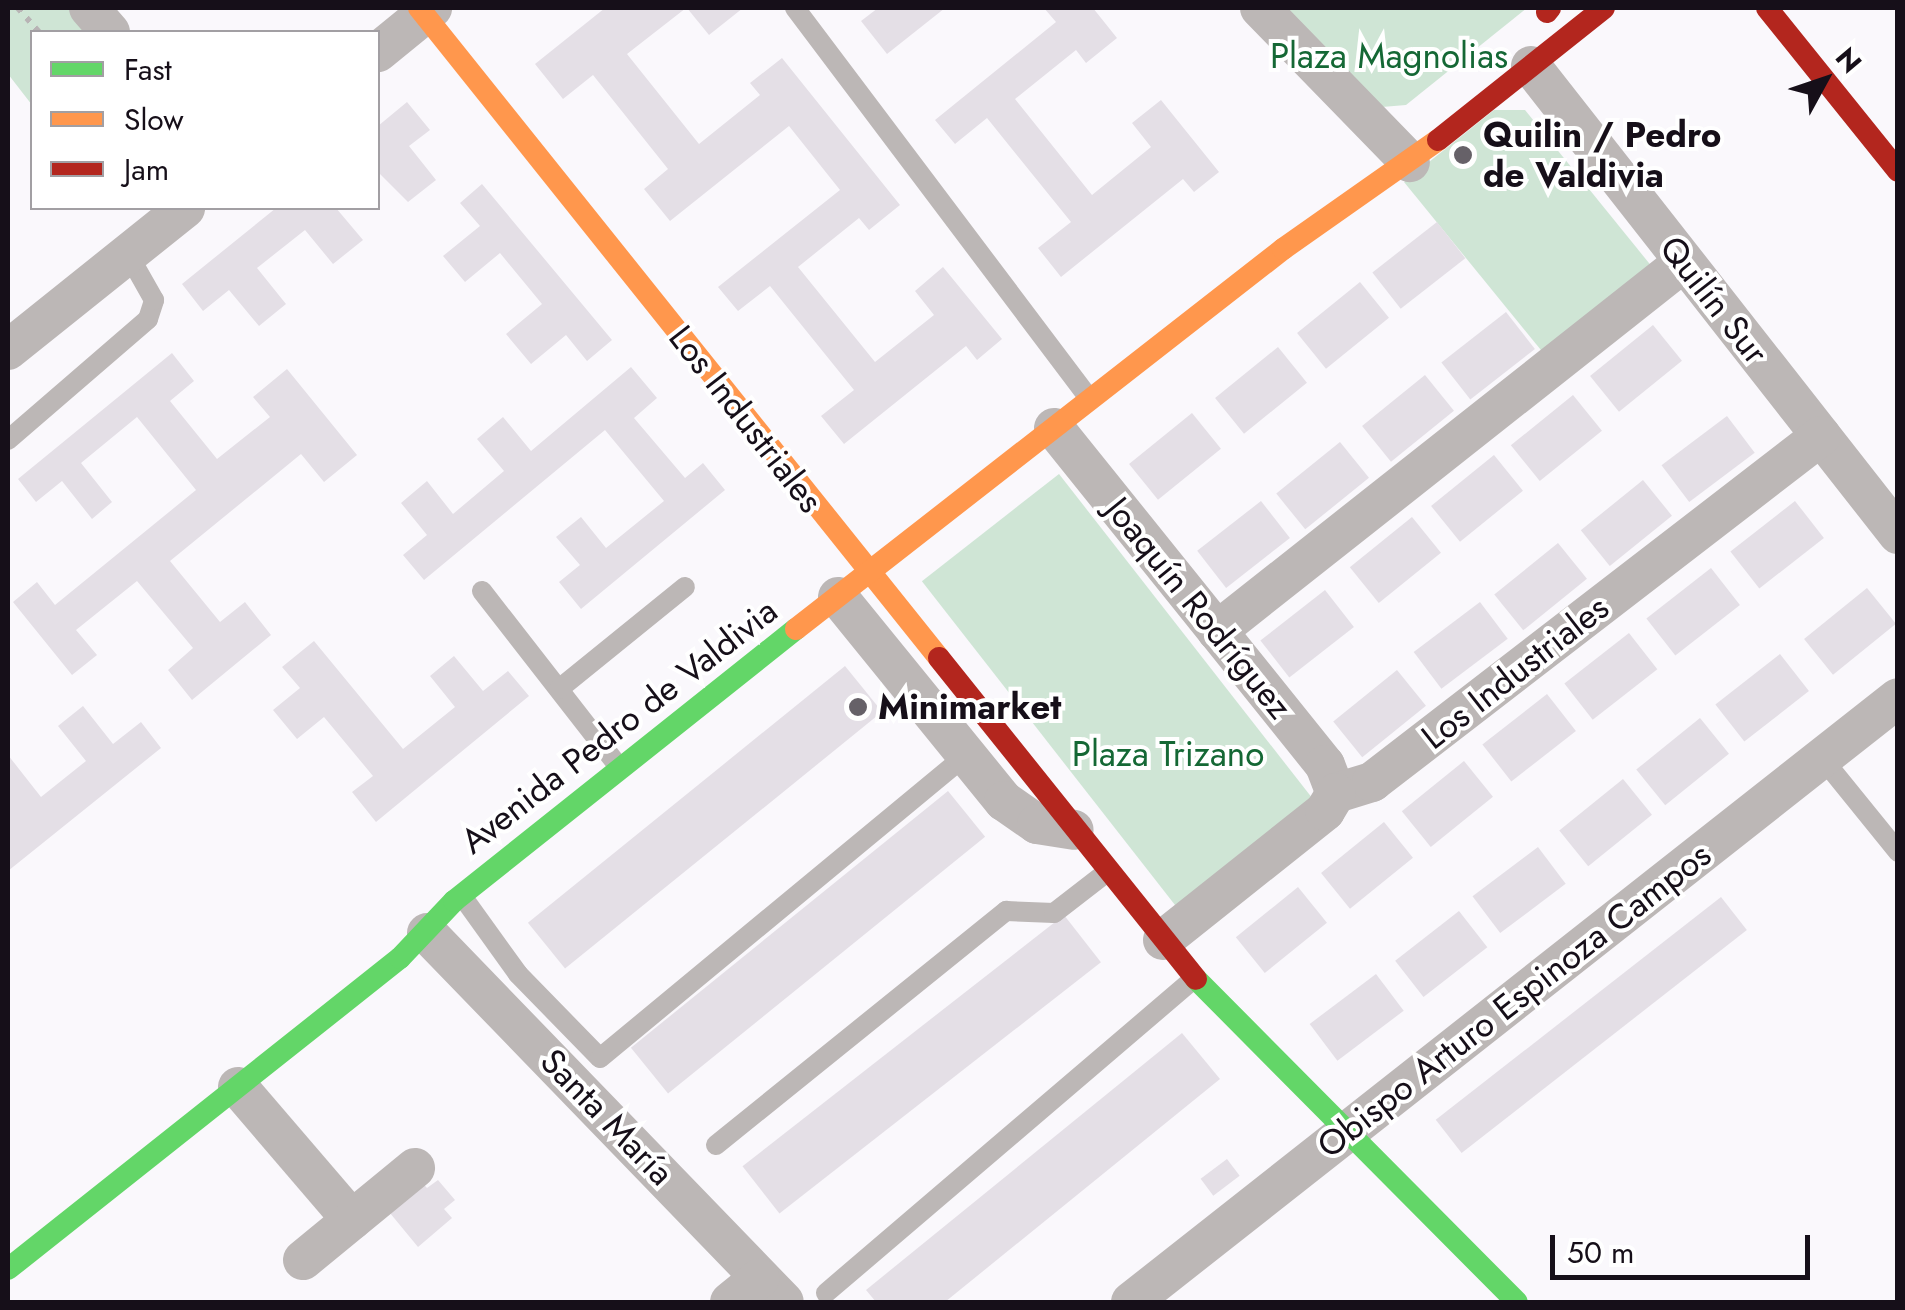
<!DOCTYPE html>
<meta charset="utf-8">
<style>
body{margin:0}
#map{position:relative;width:1905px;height:1310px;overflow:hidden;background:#faf8fc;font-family:Jost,sans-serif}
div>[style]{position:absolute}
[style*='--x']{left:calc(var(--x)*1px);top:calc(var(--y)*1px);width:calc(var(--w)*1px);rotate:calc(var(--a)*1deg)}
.green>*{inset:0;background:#cfe5d5;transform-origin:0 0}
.building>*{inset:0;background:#e4dfe6;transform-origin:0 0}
.path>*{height:6px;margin-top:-3px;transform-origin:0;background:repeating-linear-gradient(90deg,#b8b4b5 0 5px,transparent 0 13px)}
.lane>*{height:20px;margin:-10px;padding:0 10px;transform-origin:10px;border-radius:10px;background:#bcb7b6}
.street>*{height:40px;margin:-20px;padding:0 20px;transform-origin:20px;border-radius:20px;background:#bcb7b6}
.fast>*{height:22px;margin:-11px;padding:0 11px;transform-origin:11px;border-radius:11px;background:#63d668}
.slow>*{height:22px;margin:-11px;padding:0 11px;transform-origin:11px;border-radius:11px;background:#ff974d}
.jam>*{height:22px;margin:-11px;padding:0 11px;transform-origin:11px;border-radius:11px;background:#b3261e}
.dots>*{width:28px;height:28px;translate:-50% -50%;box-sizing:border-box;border:5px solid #fff;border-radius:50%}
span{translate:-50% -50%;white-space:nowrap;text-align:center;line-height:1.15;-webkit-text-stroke:8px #fff;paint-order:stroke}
.park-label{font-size:35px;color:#156835}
.poi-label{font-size:35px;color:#160f19;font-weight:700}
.left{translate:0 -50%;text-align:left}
.street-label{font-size:35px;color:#160f19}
.frame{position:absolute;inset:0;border:10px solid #160f19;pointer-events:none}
.legend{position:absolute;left:30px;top:30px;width:350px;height:180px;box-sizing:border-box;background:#fff;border:2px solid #a29fa3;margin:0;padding:12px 18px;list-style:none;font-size:30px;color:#160f19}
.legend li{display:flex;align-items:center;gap:20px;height:50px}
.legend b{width:50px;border:2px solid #a29fa3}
.north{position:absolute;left:1775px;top:30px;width:100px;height:100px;-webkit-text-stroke:8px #fff;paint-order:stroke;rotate:50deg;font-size:28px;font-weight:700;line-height:40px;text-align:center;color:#160f19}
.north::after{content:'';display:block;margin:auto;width:35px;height:45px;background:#160f19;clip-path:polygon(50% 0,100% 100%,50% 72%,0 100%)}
.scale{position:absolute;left:1550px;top:1235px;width:260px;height:45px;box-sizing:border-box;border:5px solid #160f19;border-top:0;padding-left:12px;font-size:30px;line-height:35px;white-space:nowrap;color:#160f19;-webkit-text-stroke:8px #fff;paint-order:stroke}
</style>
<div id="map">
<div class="green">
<div style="clip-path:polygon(8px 8px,110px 8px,131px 32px,32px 32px,32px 105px,8px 74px)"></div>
<div style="clip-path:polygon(1277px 8px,1527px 8px,1406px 105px,1370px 108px)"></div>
<div style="clip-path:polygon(1494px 110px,1525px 110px,1653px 268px,1545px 355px,1404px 182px)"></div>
<div style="left:1059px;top:474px;width:414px;height:174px;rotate:52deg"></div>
</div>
<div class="building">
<div style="clip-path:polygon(605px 8px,686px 8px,627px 54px,699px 144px,760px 95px,750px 83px,782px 58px,900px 205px,869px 230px,859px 218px,798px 267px,875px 362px,934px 315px,915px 291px,943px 267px,1002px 339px,977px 360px,966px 346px,844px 444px,821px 416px,854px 390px,770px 286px,738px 311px,718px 287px,840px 190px,789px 126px,670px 221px,644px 189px,668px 169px,593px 75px,563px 99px,535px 64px)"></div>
<div style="clip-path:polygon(687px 8px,743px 8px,709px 35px)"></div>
<div style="clip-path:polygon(878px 8px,945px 8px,887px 54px,861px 21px)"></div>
<div style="clip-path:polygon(1044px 8px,1093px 8px,1117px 38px,1086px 63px,1076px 50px,1015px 99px,1092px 195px,1151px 147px,1132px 123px,1161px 100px,1219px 172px,1194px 192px,1183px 179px,1061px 277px,1038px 248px,1071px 222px,987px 118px,955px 144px,935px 120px,1056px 22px)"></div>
<div style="clip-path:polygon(407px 102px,430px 130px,409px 146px,436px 180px,408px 202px,378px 172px,378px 126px)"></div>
<div style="clip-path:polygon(482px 184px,612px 340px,587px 361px,566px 335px,531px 364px,506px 334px,542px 304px,500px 253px,465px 282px,443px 256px,480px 226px,460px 203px)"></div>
<div style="clip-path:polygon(276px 208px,336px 208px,363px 240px,333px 264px,305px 230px,257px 268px,286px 304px,259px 326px,229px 290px,203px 311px,182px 284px)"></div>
<div style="left:1437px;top:222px;width:46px;height:82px;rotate:52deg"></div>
<div style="left:1360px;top:282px;width:46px;height:81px;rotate:51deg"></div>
<div style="left:1506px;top:312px;width:47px;height:82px;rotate:52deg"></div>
<div style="left:1653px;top:325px;width:46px;height:81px;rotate:51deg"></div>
<div style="left:1278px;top:347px;width:46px;height:81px;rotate:51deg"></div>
<div style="clip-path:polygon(172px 353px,194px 381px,170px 401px,217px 459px,270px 417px,253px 397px,287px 369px,357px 455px,324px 482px,301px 454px,170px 561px,220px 622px,245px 602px,271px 635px,192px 700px,168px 670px,193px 648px,137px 581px,76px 630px,97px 655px,72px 675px,13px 602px,37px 582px,55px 605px,196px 490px,137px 417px,81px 463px,112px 502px,92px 519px,62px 481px,36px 502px,18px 479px)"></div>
<div style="clip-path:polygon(631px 367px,657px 398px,634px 418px,685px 478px,703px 463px,725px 490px,581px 609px,559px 582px,580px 565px,556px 537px,581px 517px,606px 548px,664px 501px,605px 430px,424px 580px,403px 555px,427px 535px,401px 503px,427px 481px,453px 514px,504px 471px,477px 439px,503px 417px,531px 451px)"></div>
<div style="left:1425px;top:375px;width:46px;height:81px;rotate:51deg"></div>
<div style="left:1573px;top:395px;width:46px;height:80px;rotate:51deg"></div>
<div style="left:1192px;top:413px;width:46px;height:81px;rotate:51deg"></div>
<div style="left:1727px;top:416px;width:46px;height:82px;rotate:53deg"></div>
<div style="left:1340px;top:442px;width:46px;height:82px;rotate:51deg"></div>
<div style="left:1494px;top:455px;width:46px;height:81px;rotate:51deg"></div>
<div style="left:1643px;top:480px;width:46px;height:80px;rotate:51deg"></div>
<div style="left:1261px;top:501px;width:47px;height:81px;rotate:52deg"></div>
<div style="left:1795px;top:501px;width:47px;height:82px;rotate:52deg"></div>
<div style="left:1412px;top:517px;width:46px;height:80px;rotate:51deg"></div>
<div style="left:1558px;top:543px;width:46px;height:82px;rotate:51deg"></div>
<div style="left:1711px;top:568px;width:47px;height:82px;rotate:52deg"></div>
<div style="left:1867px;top:588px;width:46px;height:81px;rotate:51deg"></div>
<div style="left:1325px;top:590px;width:47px;height:82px;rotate:52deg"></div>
<div style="left:1480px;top:602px;width:46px;height:83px;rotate:53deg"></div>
<div style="left:1629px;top:633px;width:46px;height:82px;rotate:52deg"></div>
<div style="clip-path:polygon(314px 641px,403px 749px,455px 707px,430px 676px,454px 656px,483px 691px,508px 671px,529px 696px,376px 822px,352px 792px,373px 776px,324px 717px,297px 739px,273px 710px,300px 688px,282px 667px)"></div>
<div style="left:1780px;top:654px;width:47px;height:82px;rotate:52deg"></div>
<div style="left:845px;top:666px;width:59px;height:408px;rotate:51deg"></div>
<div style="left:1397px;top:670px;width:46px;height:82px;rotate:51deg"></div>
<div style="left:1547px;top:694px;width:47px;height:82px;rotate:52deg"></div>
<div style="clip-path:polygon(83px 706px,113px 744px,141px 722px,161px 748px,8px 871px,8px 755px,41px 797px,86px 761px,58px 726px)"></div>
<div style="left:1700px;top:718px;width:46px;height:82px;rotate:51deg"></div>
<div style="left:1464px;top:761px;width:46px;height:80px;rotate:51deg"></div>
<div style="left:1623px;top:779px;width:46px;height:82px;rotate:51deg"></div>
<div style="left:948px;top:791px;width:59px;height:408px;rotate:51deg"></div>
<div style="left:1384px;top:822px;width:46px;height:81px;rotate:51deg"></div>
<div style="left:1538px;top:847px;width:46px;height:82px;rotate:53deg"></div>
<div style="left:1298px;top:887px;width:46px;height:80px;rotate:51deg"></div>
<div style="left:1721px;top:897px;width:42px;height:362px;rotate:52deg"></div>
<div style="left:1459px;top:911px;width:46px;height:81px;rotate:52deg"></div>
<div style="left:1064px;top:915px;width:60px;height:408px;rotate:52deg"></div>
<div style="left:1376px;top:974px;width:46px;height:83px;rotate:53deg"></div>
<div style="clip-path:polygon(1182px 1033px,1220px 1079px,945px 1302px,876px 1302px,866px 1290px)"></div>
<div style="left:1227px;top:1159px;width:21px;height:33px;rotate:53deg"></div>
<div style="clip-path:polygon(419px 1179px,427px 1188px,438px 1180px,455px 1200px,444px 1209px,452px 1218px,418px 1247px,385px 1207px)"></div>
</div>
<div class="path">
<div style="--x:18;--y:8;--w:32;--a:49"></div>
</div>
<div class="lane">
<div style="--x:795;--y:8;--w:487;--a:53"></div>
<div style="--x:8;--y:440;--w:185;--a:-40.8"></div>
<div style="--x:148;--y:319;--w:20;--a:-72"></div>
<div style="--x:154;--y:300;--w:53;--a:-119.5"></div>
<div style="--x:482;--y:591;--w:222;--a:52.1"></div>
<div style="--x:559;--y:689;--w:162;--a:-39"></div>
<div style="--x:1822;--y:758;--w:121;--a:51"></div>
<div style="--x:462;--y:896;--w:96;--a:54.3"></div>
<div style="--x:518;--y:974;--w:117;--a:45.7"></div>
<div style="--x:600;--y:1058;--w:474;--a:-39.6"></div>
<div style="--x:716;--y:1145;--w:373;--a:-38.9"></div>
<div style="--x:1006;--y:911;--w:48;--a:2.4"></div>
<div style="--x:1054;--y:913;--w:67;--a:-37.7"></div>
<div style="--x:826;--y:1293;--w:484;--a:-40.5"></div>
</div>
<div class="street">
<div style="--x:89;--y:8;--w:32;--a:49"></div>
<div style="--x:1260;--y:8;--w:215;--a:45.8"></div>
<div style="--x:378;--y:52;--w:70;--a:-39.2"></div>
<div style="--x:1531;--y:66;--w:595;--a:51.9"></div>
<div style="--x:8;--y:350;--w:227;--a:-38.7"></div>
<div style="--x:1054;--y:428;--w:432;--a:51.2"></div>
<div style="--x:1325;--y:765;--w:30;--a:69"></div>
<div style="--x:838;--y:597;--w:263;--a:50.9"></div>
<div style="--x:1004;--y:801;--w:40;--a:34.9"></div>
<div style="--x:1037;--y:824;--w:37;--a:9"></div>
<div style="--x:1217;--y:631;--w:595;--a:-38.31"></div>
<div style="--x:1336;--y:793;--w:38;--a:-17"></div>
<div style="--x:1372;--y:782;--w:567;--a:-37.62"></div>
<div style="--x:427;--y:933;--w:513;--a:45.95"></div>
<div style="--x:1163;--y:940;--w:207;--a:-38.5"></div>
<div style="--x:1325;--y:811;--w:21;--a:-59"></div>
<div style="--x:238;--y:1087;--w:175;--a:49.4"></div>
<div style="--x:303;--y:1260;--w:145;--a:-39.4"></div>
<div style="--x:730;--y:1302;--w:38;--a:-39"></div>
<div style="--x:1131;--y:1302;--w:976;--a:-38.22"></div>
</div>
<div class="fast">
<div style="--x:1196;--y:979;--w:455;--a:45.2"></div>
<div style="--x:8;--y:1269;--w:500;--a:-38.43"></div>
<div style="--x:400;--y:958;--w:79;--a:-46.5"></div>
<div style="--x:454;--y:901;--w:437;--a:-38.5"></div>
</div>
<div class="slow">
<div style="--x:419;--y:8;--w:832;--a:51.34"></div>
<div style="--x:796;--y:629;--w:618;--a:-37.96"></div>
<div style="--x:1283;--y:249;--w:189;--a:-35.1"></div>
</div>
<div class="jam">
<div style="--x:1767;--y:8;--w:209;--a:51.2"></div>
<div style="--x:1547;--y:12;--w:5;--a:-53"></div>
<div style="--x:1438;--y:140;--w:212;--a:-38.5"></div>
<div style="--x:939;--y:658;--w:411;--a:51.3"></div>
</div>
<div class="dots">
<div style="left:1463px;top:155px;background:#666168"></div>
<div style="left:858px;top:707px;background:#666168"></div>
</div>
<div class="park-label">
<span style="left:1389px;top:56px">Plaza Magnolias</span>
<span style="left:1168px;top:754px">Plaza Trizano</span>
</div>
<div class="poi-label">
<span class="left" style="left:1483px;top:155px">Quilin / Pedro<br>de Valdivia</span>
<span class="left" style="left:878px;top:707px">Minimarket</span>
</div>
<div class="street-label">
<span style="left:1714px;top:300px;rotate:52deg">Quilín Sur</span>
<span style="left:746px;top:419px;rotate:52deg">Los Industriales</span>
<span style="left:1199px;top:608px;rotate:51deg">Joaquín Rodríguez</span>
<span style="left:1515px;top:672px;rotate:-38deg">Los Industriales</span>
<span style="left:619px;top:726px;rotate:-38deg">Avenida Pedro de Valdivia</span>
<span style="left:1514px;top:1000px;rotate:-38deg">Obispo Arturo Espinoza Campos</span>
<span style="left:607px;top:1117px;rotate:46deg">Santa María</span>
</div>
<div class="frame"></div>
<ul class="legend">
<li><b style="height:12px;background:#63d668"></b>Fast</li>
<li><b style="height:12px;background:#ff974d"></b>Slow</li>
<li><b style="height:12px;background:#b3261e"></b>Jam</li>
</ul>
<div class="north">N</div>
<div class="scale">50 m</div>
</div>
